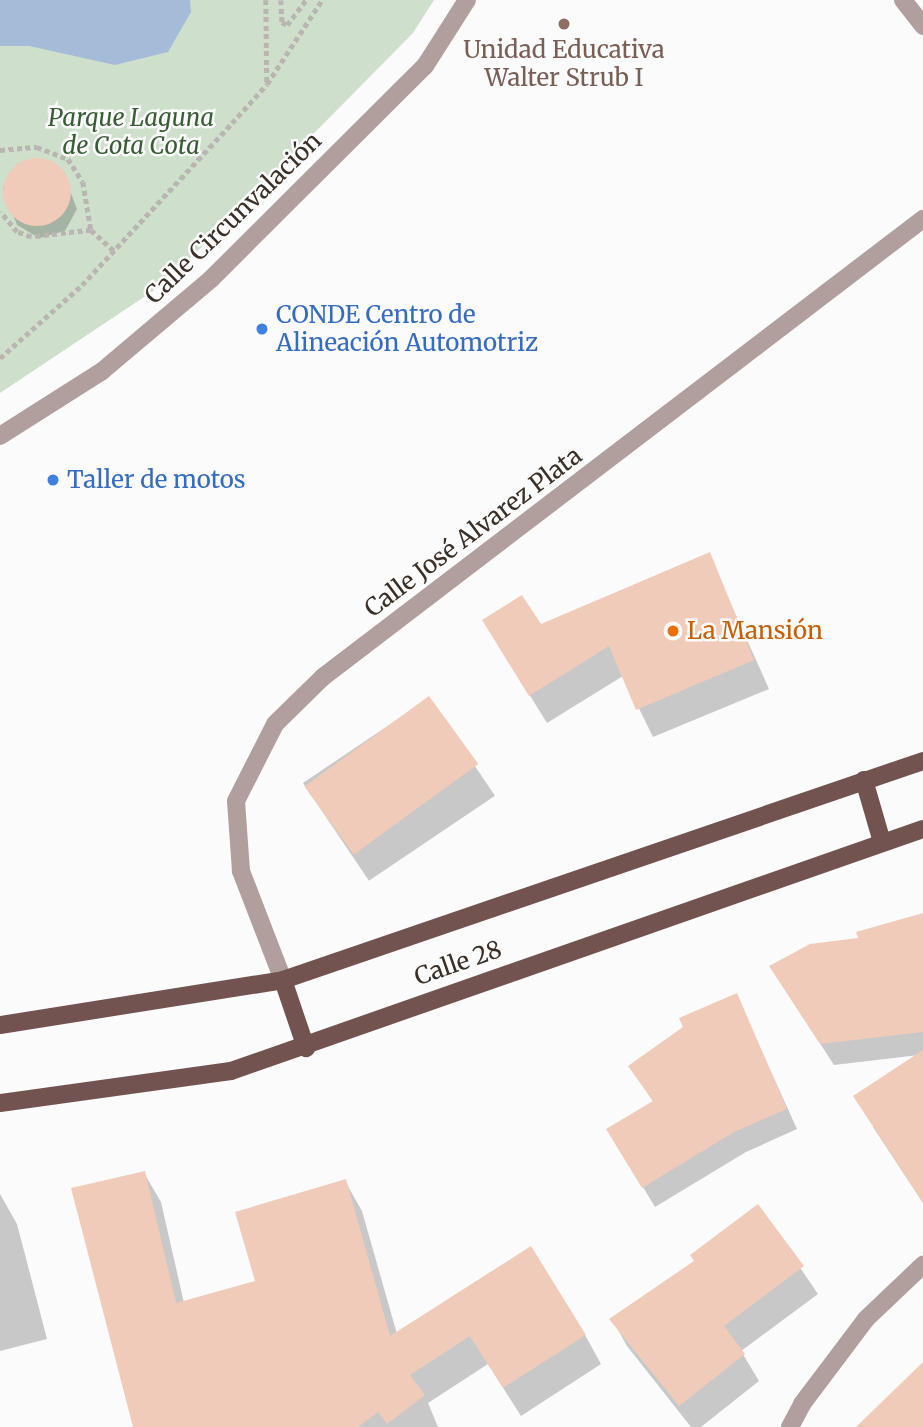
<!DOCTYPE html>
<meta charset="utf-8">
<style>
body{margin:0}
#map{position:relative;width:923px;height:1427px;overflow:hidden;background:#fbfbfb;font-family:Merriweather,serif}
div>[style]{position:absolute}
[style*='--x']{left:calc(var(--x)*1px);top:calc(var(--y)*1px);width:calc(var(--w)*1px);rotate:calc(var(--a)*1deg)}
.green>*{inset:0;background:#cee0cc}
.water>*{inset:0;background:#a5bcd9}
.shadow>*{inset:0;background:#0003;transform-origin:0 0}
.building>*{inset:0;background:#f0cbb9;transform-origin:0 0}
.round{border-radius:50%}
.path>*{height:4.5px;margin-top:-2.25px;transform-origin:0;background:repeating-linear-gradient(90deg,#b9b5b2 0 5px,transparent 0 8.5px)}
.minor>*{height:18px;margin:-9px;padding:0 9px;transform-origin:9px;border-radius:9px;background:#b19f9d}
.major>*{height:18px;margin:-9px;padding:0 9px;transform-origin:9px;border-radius:9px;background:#725350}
.dots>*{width:19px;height:19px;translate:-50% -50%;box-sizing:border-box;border:4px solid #fbfbfb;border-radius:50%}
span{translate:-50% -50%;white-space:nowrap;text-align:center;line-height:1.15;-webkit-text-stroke:5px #fbfbfb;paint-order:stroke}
.education-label{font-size:24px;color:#785e54}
.park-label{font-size:24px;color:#385d34;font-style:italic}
.street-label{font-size:24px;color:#392f26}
.shop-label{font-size:24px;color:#366cbe}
.left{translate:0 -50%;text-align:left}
.food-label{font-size:24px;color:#c56008}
</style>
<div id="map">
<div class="green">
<div style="clip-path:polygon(0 0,434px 0,413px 33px,168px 281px,0 393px)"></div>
</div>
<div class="water">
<div style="clip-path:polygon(0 0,190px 0,191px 12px,168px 52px,115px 65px,29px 46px,0 46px)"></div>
</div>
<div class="shadow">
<div style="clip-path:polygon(43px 159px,63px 173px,77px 209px,65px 231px,39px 238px,17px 225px,3px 188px,17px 165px)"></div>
<div style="clip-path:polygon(709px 555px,769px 689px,653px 737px,623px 676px,547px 723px,501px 649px,540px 626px)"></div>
<div style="left:429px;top:698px;width:118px;height:152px;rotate:56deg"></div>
<div style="clip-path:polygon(923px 914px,923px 1203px,873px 1127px,919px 1055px,834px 1065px,784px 988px,860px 940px)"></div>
<div style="clip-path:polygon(736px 995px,797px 1129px,746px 1152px,655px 1207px,620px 1149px,654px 1103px,630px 1066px)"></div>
<div style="clip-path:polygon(144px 1173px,161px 1202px,184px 1303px,257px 1283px,345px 1181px,362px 1211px,397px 1334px,585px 1335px,601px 1364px,521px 1416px,488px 1364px,428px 1403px,438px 1427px,135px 1427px)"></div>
<div style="clip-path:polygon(0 1194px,17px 1224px,47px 1339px,0 1351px)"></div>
<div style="clip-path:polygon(758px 1206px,818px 1294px,741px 1351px,759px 1381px,701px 1427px,691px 1427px,627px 1346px,612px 1319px,696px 1262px)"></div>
</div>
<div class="building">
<div class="round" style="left:3px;top:158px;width:68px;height:68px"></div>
<div style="clip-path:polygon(710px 552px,754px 660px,636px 710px,609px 646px,529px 696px,482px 620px,522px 595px,541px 624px)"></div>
<div style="left:429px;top:696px;width:84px;height:154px;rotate:54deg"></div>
<div style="clip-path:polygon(923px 913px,923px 1032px,820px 1044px,769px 966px,810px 944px,858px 938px,856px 932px)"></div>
<div style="clip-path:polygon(737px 993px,787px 1109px,734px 1132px,642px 1188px,606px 1129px,653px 1101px,628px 1066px,683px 1027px,679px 1018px)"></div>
<div style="clip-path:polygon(923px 1050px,923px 1203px,853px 1096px)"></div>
<div style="clip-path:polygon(145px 1171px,176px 1303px,255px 1281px,235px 1212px,346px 1179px,390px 1336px,531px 1246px,586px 1335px,503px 1388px,470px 1336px,410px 1375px,425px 1395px,387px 1424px,378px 1412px,358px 1427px,133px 1427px,71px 1188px)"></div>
<div style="clip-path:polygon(758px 1204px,804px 1266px,724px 1326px,745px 1354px,679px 1406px,609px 1319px,694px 1261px,690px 1255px)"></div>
<div style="clip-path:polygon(923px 1362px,923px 1427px,856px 1427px)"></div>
</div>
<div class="path">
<div style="--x:266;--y:0;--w:83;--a:89.3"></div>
<div style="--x:281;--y:0;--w:22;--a:87"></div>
<div style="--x:282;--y:22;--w:6;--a:31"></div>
<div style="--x:287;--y:25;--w:31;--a:-53"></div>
<div style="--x:0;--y:150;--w:37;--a:-5"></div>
<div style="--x:37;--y:147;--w:33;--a:21"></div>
<div style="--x:68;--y:159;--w:27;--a:57"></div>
<div style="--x:83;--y:182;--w:49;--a:80.5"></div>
<div style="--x:91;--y:230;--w:60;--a:173.3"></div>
<div style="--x:31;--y:237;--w:15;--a:-160"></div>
<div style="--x:17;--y:232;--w:26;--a:-130"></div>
<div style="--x:91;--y:230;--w:31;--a:42"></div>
<div style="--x:0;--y:358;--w:110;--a:-41.7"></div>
<div style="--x:82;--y:285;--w:221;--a:-47.2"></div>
<div style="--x:232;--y:123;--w:52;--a:-48.1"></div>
<div style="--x:267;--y:84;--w:100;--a:-56.8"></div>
</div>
<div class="minor">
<div style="--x:903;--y:0;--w:33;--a:52"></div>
<div style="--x:0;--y:436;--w:120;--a:-32.4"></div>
<div style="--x:101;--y:372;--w:144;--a:-40.2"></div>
<div style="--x:211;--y:279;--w:302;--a:-44.9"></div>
<div style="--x:425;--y:66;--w:78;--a:-57.5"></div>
<div style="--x:283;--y:980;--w:117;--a:-111.1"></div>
<div style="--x:241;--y:871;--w:70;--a:-94.1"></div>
<div style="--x:236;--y:801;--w:86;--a:-63.1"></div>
<div style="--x:275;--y:724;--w:67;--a:-44.4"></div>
<div style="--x:323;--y:677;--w:755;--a:-37.36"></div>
<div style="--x:790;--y:1427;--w:26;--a:-62"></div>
<div style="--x:802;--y:1404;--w:106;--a:-53"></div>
<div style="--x:866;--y:1319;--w:79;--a:-43.5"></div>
</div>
<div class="major">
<div style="--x:864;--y:780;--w:65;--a:73.8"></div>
<div style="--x:283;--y:980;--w:72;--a:71.3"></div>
<div style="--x:0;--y:1025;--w:287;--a:-9"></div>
<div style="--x:283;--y:980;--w:676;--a:-18.89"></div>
<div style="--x:0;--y:1103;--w:233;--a:-7.9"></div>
<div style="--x:231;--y:1071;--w:733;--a:-19.28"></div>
</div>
<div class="dots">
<div style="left:564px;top:24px;background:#8d6e63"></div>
<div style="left:262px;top:329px;background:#3f7fe0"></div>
<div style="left:53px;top:480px;background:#3f7fe0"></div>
<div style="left:673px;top:631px;background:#e8710a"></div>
</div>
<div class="education-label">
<span style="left:564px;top:64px">Unidad Educativa<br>Walter Strub I</span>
</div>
<div class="park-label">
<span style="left:131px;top:132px">Parque Laguna<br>de Cota Cota</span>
</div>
<div class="street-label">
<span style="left:233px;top:218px;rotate:-44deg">Calle Circunvalación</span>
<span style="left:473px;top:532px;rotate:-37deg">Calle José Alvarez Plata</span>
<span style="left:458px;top:963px;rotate:-19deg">Calle 28</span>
</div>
<div class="shop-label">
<span class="left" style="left:276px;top:329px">CONDE Centro de<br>Alineación Automotriz</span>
<span class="left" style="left:67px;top:480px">Taller de motos</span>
</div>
<div class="food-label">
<span class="left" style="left:687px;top:631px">La Mansión</span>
</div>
</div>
